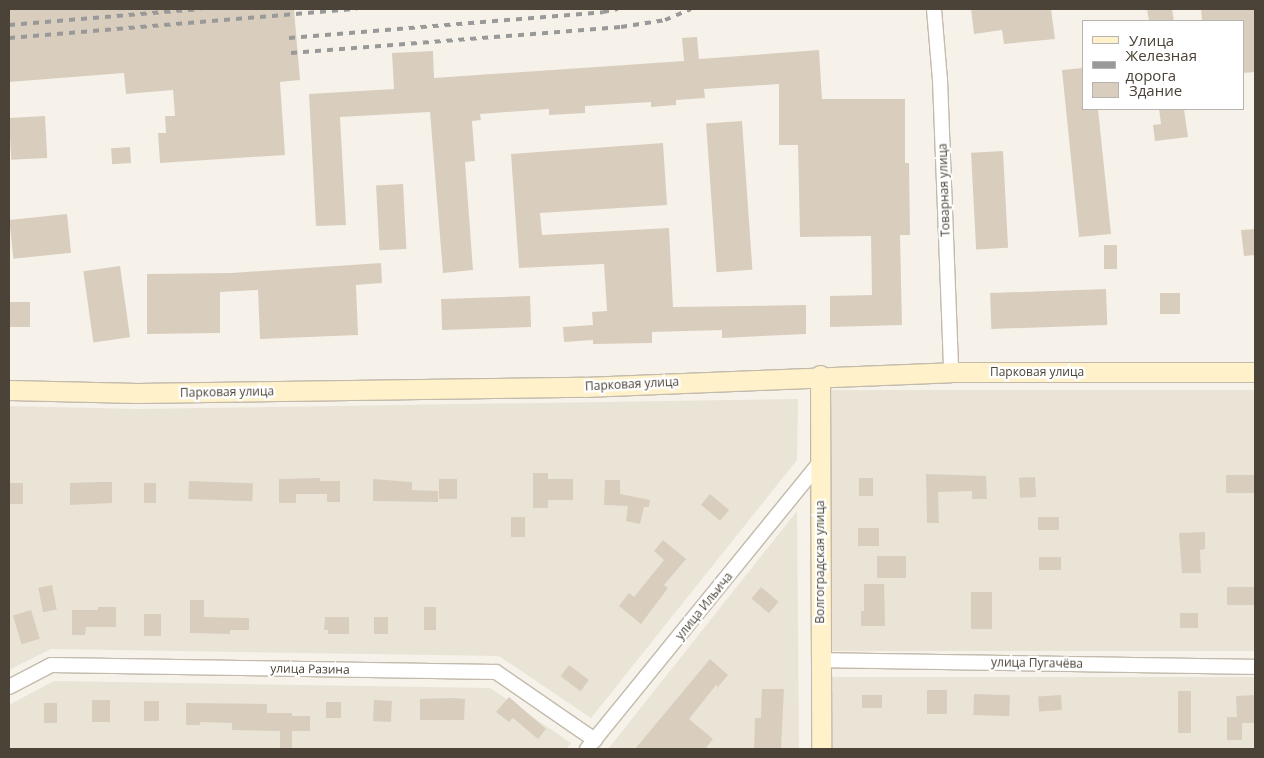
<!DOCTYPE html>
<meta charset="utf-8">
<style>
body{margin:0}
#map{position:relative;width:1264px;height:758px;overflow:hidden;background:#f6f2ea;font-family:"Open Sans",sans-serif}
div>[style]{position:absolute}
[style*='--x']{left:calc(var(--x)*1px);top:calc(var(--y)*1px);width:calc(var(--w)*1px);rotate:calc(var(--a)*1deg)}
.residential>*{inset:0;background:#eae4d7;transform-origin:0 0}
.building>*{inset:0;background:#d9cebe;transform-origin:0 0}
.roads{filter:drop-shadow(1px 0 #c3baab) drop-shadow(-1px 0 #c3baab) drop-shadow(0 1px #c3baab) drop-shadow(0 -1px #c3baab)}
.minor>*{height:14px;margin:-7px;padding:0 7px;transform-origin:7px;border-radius:7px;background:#fff}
.secondary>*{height:19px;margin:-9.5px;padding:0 9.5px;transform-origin:9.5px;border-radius:9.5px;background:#fff2cb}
.rail>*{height:4px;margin-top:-2px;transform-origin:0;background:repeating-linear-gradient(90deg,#999 0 6px,transparent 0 12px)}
span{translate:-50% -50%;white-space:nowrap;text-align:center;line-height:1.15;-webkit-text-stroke:4.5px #fff;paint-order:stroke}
.street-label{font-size:12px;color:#4b4337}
.frame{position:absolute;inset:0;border:10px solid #4b4337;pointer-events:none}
.legend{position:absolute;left:1082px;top:20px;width:162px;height:90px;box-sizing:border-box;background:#fff;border:1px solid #b7b4af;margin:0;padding:6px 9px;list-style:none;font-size:15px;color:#4b4337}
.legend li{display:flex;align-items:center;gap:10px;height:25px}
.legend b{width:25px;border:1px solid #b7b4af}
</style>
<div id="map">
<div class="residential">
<div style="left:1255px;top:390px;width:261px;height:425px;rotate:90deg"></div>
<div style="clip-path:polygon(798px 399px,797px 460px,591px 718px,499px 656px,51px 649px,9px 670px,9px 406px,137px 409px)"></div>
<div style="clip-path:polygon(797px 511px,799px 749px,608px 749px)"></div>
<div style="left:1255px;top:677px;width:72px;height:424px;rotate:90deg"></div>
<div style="clip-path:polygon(54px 681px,490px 688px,571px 743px,566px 749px,9px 749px,9px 705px)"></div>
</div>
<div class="building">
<div style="clip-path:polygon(9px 9px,294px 10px,300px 80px,280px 82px,285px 155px,160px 163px,158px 133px,166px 133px,165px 116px,175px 116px,173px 90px,126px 94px,124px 73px,9px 82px)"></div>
<div style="clip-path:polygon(971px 9px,1051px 9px,1055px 39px,1004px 44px,1002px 30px,974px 34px)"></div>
<div style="clip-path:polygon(1147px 9px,1172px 9px,1174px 21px,1149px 21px)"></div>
<div style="clip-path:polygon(1201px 9px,1255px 9px,1255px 72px,1243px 73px,1243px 21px,1202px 21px)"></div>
<div style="clip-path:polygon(697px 37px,699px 59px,819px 50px,822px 99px,905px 99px,905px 163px,909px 163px,910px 235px,900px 235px,902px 325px,830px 327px,830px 296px,872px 295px,871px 236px,800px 237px,798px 145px,779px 145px,779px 84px,704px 89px,705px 98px,676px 100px,676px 105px,651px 107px,651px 102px,585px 106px,585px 113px,549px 115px,549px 109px,480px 114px,481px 120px,472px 121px,475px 161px,465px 162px,473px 270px,443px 273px,430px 112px,340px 117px,346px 225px,316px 226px,309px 94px,394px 89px,392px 53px,433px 51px,434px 78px,684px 61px,682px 38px)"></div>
<div style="clip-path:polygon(1083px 68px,1083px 109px,1098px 109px,1111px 234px,1079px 237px,1062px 70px)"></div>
<div style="clip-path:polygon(1159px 109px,1184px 109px,1188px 137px,1155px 141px,1153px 125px,1161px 124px)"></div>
<div style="left:45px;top:116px;width:42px;height:36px;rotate:87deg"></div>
<div style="left:742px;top:121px;width:149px;height:36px;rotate:86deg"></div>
<div style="clip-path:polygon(663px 143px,667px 205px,540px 213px,542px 235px,669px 228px,673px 307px,806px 305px,806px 334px,722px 338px,722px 330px,652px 332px,652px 343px,593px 344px,593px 340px,564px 342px,563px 327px,593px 325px,592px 312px,607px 311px,604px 264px,519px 268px,511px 154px)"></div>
<div style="left:130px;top:147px;width:16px;height:19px;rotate:86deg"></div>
<div style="left:1003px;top:151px;width:97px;height:32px;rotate:87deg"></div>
<div style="left:403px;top:184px;width:65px;height:27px;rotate:87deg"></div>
<div style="left:67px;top:214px;width:39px;height:58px;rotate:84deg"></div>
<div style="clip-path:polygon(1255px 229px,1255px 255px,1244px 256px,1241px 230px)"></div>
<div style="left:1117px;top:245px;width:24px;height:13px;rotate:90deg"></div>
<div style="clip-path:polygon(381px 263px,382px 283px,356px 285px,358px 335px,260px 339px,258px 290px,220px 292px,220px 333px,147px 334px,147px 274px,231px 273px)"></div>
<div style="left:120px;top:266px;width:72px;height:37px;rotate:82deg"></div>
<div style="left:1106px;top:289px;width:36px;height:116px;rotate:88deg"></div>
<div style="left:1160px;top:293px;width:20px;height:21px"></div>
<div style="left:530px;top:296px;width:31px;height:89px;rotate:88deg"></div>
<div style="left:9px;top:302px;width:21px;height:25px"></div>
<div style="clip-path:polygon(533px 473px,548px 473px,548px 479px,573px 479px,573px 500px,548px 500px,548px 508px,533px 508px)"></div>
<div style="clip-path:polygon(926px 474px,986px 476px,987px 499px,972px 499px,972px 491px,938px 492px,939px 523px,927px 523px)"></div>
<div style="left:1255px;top:475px;width:18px;height:29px;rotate:90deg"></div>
<div style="left:1035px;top:477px;width:20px;height:16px;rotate:87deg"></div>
<div style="clip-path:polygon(320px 478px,320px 481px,340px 481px,340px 502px,327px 502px,327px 494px,296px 494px,296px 503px,279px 503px,279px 479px)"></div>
<div style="left:859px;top:478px;width:14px;height:18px"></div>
<div style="clip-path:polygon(373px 479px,412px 482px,412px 490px,438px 491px,438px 502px,373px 501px)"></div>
<div style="left:439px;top:479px;width:18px;height:20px"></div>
<div style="clip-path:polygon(605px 480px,620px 480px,620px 494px,650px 500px,649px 507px,644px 507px,640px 524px,626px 521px,628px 506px,604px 505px)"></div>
<div style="left:189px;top:481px;width:64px;height:18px;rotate:2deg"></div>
<div style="clip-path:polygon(98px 482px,112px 482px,112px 503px,70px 505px,70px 483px)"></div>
<div style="left:9px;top:483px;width:14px;height:21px"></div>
<div style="left:144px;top:483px;width:12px;height:20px"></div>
<div style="left:710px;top:494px;width:25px;height:14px;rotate:40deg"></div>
<div style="left:511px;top:517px;width:14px;height:20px"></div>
<div style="left:1038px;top:517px;width:21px;height:13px"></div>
<div style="left:879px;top:528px;width:18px;height:21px;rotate:90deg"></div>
<div style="clip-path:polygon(1205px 532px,1205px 549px,1200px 550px,1201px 573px,1182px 573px,1179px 533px)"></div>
<div style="clip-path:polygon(663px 540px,686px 559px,664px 585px,668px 588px,641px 624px,619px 606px,629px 593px,634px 597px,664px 560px,654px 551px)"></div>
<div style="left:906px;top:556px;width:22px;height:29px;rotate:90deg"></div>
<div style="left:1039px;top:557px;width:22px;height:13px"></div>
<div style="clip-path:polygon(864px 584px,884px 584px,885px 626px,861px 626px,861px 611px,864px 611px)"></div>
<div style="left:52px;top:585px;width:25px;height:14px;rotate:79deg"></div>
<div style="left:761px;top:587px;width:23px;height:15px;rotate:40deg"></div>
<div style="left:1255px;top:587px;width:18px;height:28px;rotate:90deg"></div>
<div style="left:971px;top:592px;width:21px;height:37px"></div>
<div style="clip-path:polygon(190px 600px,204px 600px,204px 617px,249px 618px,249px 630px,230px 630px,230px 634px,190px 633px)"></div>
<div style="clip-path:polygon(98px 607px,116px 607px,116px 627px,86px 627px,85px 635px,72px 635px,72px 610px,98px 610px)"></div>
<div style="left:424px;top:607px;width:12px;height:23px"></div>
<div style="left:31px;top:610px;width:30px;height:19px;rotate:73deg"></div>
<div style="left:1198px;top:613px;width:15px;height:18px;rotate:90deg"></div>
<div style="left:161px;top:614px;width:22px;height:17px;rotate:90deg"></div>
<div style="clip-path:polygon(325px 617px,349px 617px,349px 634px,328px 634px,328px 630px,324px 630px)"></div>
<div style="left:374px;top:617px;width:14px;height:17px"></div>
<div style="clip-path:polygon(710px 659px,728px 675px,718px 687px,716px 685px,689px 719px,713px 739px,705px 749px,635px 749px)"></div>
<div style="left:569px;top:665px;width:25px;height:14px;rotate:37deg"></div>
<div style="clip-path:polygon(762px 689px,784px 689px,781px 749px,754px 749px,755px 718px,761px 718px)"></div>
<div style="left:927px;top:690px;width:20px;height:24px"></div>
<div style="left:1178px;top:691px;width:13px;height:42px"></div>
<div style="left:974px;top:694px;width:36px;height:21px;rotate:2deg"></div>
<div style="left:882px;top:695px;width:13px;height:20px;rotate:90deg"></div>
<div style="left:1061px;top:695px;width:15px;height:23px;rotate:86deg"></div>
<div style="clip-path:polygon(1255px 695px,1255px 723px,1242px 723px,1242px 740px,1227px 740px,1227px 717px,1237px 717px,1236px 696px)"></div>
<div style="clip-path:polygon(509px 697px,546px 729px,538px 739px,513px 718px,509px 722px,496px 712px)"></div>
<div style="clip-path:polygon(452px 698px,465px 699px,464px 720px,420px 720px,420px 699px)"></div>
<div style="left:92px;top:700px;width:18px;height:22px"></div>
<div style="left:374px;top:700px;width:18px;height:21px;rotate:3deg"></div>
<div style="left:144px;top:701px;width:15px;height:20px"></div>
<div style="left:326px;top:702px;width:15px;height:16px"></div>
<div style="left:44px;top:703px;width:13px;height:20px"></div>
<div style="clip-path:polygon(186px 703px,267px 704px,267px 713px,292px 713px,292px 716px,310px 716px,310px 731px,292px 731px,292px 749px,280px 749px,280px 731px,232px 730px,232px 723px,200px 722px,200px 725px,186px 725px)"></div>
</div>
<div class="roads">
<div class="minor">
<div style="--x:934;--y:9;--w:71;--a:85.2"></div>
<div style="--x:940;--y:80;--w:292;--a:87.8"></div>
<div style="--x:819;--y:660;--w:436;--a:0.9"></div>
<div style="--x:9;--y:687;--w:47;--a:-27.6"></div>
<div style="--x:51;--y:665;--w:445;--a:0.9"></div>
<div style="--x:496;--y:672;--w:120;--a:34.5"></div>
<div style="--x:587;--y:749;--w:370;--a:-50.9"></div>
</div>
<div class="secondary">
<div style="--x:820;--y:375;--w:374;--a:89.8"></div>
<div style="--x:9;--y:390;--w:128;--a:1.3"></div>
<div style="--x:137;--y:393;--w:447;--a:-0.8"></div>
<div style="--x:584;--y:387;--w:367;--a:-2.3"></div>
<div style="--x:951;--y:372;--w:304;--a:0"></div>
</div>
</div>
<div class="rail">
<div style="--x:9;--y:25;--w:192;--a:-4.8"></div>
<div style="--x:9;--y:38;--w:349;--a:-4.8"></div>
<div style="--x:289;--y:38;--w:315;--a:-4.7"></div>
<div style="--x:603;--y:12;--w:15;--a:-11"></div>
<div style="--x:291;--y:53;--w:331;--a:-4.5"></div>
<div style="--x:621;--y:27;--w:45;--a:-9"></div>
<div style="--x:665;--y:20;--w:28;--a:-23"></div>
</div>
<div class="street-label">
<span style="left:944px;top:190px;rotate:-92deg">Товарная улица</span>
<span style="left:1037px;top:372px">Парковая улица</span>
<span style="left:632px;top:384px;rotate:-3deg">Парковая улица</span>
<span style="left:227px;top:392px;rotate:-1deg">Парковая улица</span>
<span style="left:820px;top:562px;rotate:-90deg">Волгоградская улица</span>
<span style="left:704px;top:606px;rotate:-51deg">улица Ильича</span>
<span style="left:1037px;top:663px;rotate:1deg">улица Пугачёва</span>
<span style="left:310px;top:669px;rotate:1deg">улица Разина</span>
</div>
<div class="frame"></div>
<ul class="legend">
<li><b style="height:6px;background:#fff2cb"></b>Улица</li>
<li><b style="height:6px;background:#999"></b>Железная дорога</li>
<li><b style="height:14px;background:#d9cebe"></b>Здание</li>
</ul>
</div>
